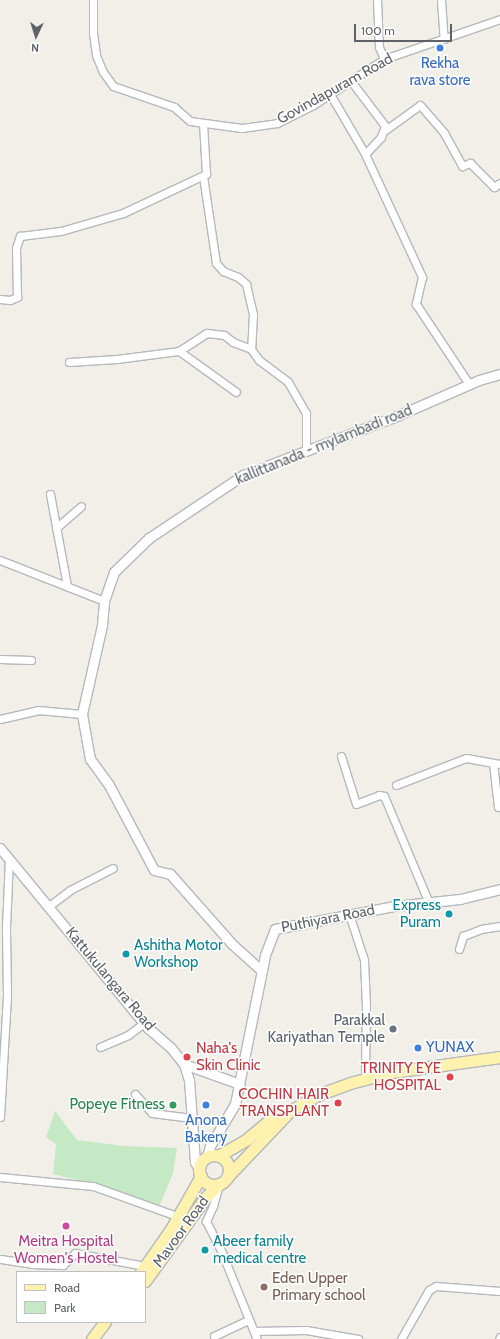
<!DOCTYPE html>
<style>
body{margin:0}
#map{position:relative;width:500px;height:1339px;overflow:hidden;background:#f1efe8;font-family:Cabin,sans-serif}
div>[style]{position:absolute}
[style*='--x']{left:calc(var(--x)*1px);top:calc(var(--y)*1px);width:calc(var(--w)*1px);rotate:calc(var(--a)*1deg)}
.green>*{inset:0;background:#c5e8c5}
.roads{filter:drop-shadow(1px 0 #b5b8bc) drop-shadow(-1px 0 #b5b8bc) drop-shadow(0 1px #b5b8bc) drop-shadow(0 -1px #b5b8bc)}
.minor>*{height:7px;margin:-3.5px;padding:0 3.5px;transform-origin:3.5px;border-radius:3.5px;background:#fff}
.tertiary>*{height:9px;margin:-4.5px;padding:0 4.5px;transform-origin:4.5px;border-radius:4.5px;background:#fff}
.primary>*{height:11px;margin:-5.5px;padding:0 5.5px;transform-origin:5.5px;border-radius:5.5px;background:#fff2af}
.primary>.ring{margin:-5.5px;padding:0;box-sizing:content-box;background:none;border:11px solid #fff2af;border-radius:50%}
.dots>*{width:11px;height:11px;translate:-50% -50%;box-sizing:border-box;border:2px solid #fff;border-radius:50%}
span{translate:-50% -50%;white-space:nowrap;text-align:center;line-height:1.15;-webkit-text-stroke:3px #fff;paint-order:stroke}
.shop-label{font-size:15px;color:#366cbe}
.left{translate:0 -50%;text-align:left}
.street-label{font-size:15px;color:#5f6368}
.culture-label{font-size:15px;color:#0d838f}
.right{translate:-100% -50%;text-align:right}
.worship-label{font-size:15px;color:#5b616d}
.health-label{font-size:15px;color:#be3a42}
.leisure-label{font-size:15px;color:#27864d}
.hotel-label{font-size:15px;color:#b23c85}
.education-label{font-size:15px;color:#785e54}
.legend{position:absolute;left:16px;top:1271px;width:130px;height:52px;box-sizing:border-box;background:#fff;border:1px solid #bfc1c3;margin:0;padding:5px 7px;list-style:none;font-size:12px;color:#5f6368}
.legend li{display:flex;align-items:center;gap:8px;height:20px}
.legend b{width:20px;border:1px solid #bfc1c3}
.north{position:absolute;left:16px;top:16px;width:40px;height:40px;-webkit-text-stroke:3px #fff;paint-order:stroke;rotate:184deg;font-size:11px;font-weight:700;line-height:16px;text-align:center;color:#5f6368}
.north::after{content:'';display:block;margin:auto;width:14px;height:18px;background:#5f6368;clip-path:polygon(50% 0,100% 100%,50% 72%,0 100%)}
.scale{position:absolute;left:354px;top:24px;width:98px;height:18px;box-sizing:border-box;border:2px solid #5f6368;border-top:0;padding-left:5px;font-size:12px;line-height:14px;white-space:nowrap;color:#5f6368;-webkit-text-stroke:3px #fff;paint-order:stroke}
</style>
<div id="map">
<div class="green">
<div style="clip-path:polygon(55px 1111px,77px 1140px,123px 1146px,177px 1148px,173px 1173px,158px 1209px,89px 1183px,53px 1174px,56px 1144px,46px 1137px)"></div>
</div>
<div class="roads">
<div class="minor">
<div style="--x:93;--y:0;--w:33;--a:90"></div>
<div style="--x:93;--y:33;--w:22;--a:82"></div>
<div style="--x:96;--y:55;--w:18;--a:68"></div>
<div style="--x:103;--y:72;--w:17;--a:54"></div>
<div style="--x:113;--y:86;--w:65;--a:19"></div>
<div style="--x:174;--y:107;--w:21;--a:41"></div>
<div style="--x:190;--y:121;--w:52;--a:7.7"></div>
<div style="--x:242;--y:128;--w:35;--a:-8"></div>
<div style="--x:277;--y:123;--w:40;--a:-26.6"></div>
<div style="--x:313;--y:105;--w:85;--a:-32.9"></div>
<div style="--x:384;--y:59;--w:123;--a:-19"></div>
<div style="--x:377;--y:0;--w:47;--a:87.6"></div>
<div style="--x:379;--y:47;--w:13;--a:67"></div>
<div style="--x:441;--y:0;--w:39;--a:86"></div>
<div style="--x:351;--y:81;--w:56;--a:52.9"></div>
<div style="--x:385;--y:126;--w:12;--a:110"></div>
<div style="--x:381;--y:137;--w:23;--a:133"></div>
<div style="--x:330;--y:94;--w:69;--a:59.7"></div>
<div style="--x:365;--y:154;--w:136;--a:65.1"></div>
<div style="--x:422;--y:277;--w:28;--a:103"></div>
<div style="--x:416;--y:304;--w:96;--a:56.5"></div>
<div style="--x:384;--y:131;--w:44;--a:-35.8"></div>
<div style="--x:420;--y:105;--w:37;--a:49"></div>
<div style="--x:444;--y:133;--w:38;--a:61"></div>
<div style="--x:462;--y:166;--w:9;--a:-21"></div>
<div style="--x:470;--y:163;--w:34;--a:45"></div>
<div style="--x:494;--y:187;--w:7;--a:-34"></div>
<div style="--x:203;--y:176;--w:88;--a:81.5"></div>
<div style="--x:216;--y:263;--w:11;--a:49"></div>
<div style="--x:223;--y:271;--w:16;--a:22"></div>
<div style="--x:238;--y:277;--w:11;--a:41"></div>
<div style="--x:246;--y:284;--w:31;--a:77"></div>
<div style="--x:253;--y:314;--w:35;--a:93"></div>
<div style="--x:251;--y:349;--w:14;--a:54"></div>
<div style="--x:259;--y:360;--w:36;--a:37"></div>
<div style="--x:288;--y:382;--w:36;--a:60"></div>
<div style="--x:306;--y:413;--w:38;--a:90"></div>
<div style="--x:0;--y:299;--w:10;--a:6"></div>
<div style="--x:10;--y:300;--w:8;--a:-23"></div>
<div style="--x:17;--y:297;--w:49;--a:-91.2"></div>
<div style="--x:16;--y:248;--w:13;--a:-72"></div>
<div style="--x:20;--y:236;--w:41;--a:-7"></div>
<div style="--x:61;--y:231;--w:65;--a:-16.2"></div>
<div style="--x:123;--y:213;--w:92;--a:-25.2"></div>
<div style="--x:206;--y:174;--w:51;--a:-93.4"></div>
<div style="--x:179;--y:351;--w:33;--a:-33"></div>
<div style="--x:207;--y:333;--w:17;--a:7"></div>
<div style="--x:224;--y:335;--w:11;--a:38"></div>
<div style="--x:233;--y:342;--w:19;--a:21"></div>
<div style="--x:69;--y:362;--w:48;--a:-3.6"></div>
<div style="--x:117;--y:359;--w:63;--a:-7.4"></div>
<div style="--x:179;--y:351;--w:70;--a:35.7"></div>
<div style="--x:50;--y:494;--w:94;--a:79.5"></div>
<div style="--x:56;--y:528;--w:33;--a:-41"></div>
<div style="--x:0;--y:560;--w:112;--a:21.5"></div>
<div style="--x:0;--y:659;--w:31;--a:2"></div>
<div style="--x:0;--y:719;--w:39;--a:-13"></div>
<div style="--x:38;--y:710;--w:44;--a:5.2"></div>
<div style="--x:341;--y:756;--w:50;--a:72.6"></div>
<div style="--x:356;--y:804;--w:25;--a:-21"></div>
<div style="--x:379;--y:795;--w:5;--a:11"></div>
<div style="--x:384;--y:796;--w:116;--a:67.2"></div>
<div style="--x:500;--y:764;--w:7;--a:-172"></div>
<div style="--x:493;--y:763;--w:44;--a:83.5"></div>
<div style="--x:498;--y:807;--w:2;--a:-27"></div>
<div style="--x:396;--y:785;--w:75;--a:-21.1"></div>
<div style="--x:466;--y:758;--w:27;--a:10"></div>
<div style="--x:49;--y:906;--w:26;--a:-37"></div>
<div style="--x:70;--y:890;--w:48;--a:-27.1"></div>
<div style="--x:349;--y:914;--w:48;--a:71.9"></div>
<div style="--x:364;--y:960;--w:45;--a:87.5"></div>
<div style="--x:366;--y:1005;--w:66;--a:90.9"></div>
<div style="--x:459;--y:949;--w:14;--a:-73"></div>
<div style="--x:463;--y:936;--w:19;--a:-21"></div>
<div style="--x:481;--y:929;--w:19;--a:-9"></div>
<div style="--x:100;--y:1047;--w:30;--a:-23"></div>
<div style="--x:128;--y:1035;--w:20;--a:-37"></div>
<div style="--x:135;--y:1094;--w:25;--a:48"></div>
<div style="--x:152;--y:1113;--w:40;--a:7.1"></div>
<div style="--x:0;--y:1117;--w:123;--a:-86.7"></div>
<div style="--x:7;--y:994;--w:67;--a:-90.9"></div>
<div style="--x:6;--y:927;--w:68;--a:-87.5"></div>
<div style="--x:0;--y:1177;--w:93;--a:5.5"></div>
<div style="--x:93;--y:1186;--w:89;--a:19.7"></div>
<div style="--x:219;--y:1185;--w:22;--a:106"></div>
<div style="--x:213;--y:1206;--w:17;--a:115"></div>
<div style="--x:206;--y:1221;--w:36;--a:63"></div>
<div style="--x:222;--y:1253;--w:93;--a:67.9"></div>
<div style="--x:1;--y:1259;--w:31;--a:9"></div>
<div style="--x:32;--y:1264;--w:31;--a:2"></div>
<div style="--x:63;--y:1265;--w:17;--a:-45"></div>
<div style="--x:75;--y:1253;--w:71;--a:10.5"></div>
<div style="--x:254;--y:1331;--w:52;--a:-1.1"></div>
<div style="--x:306;--y:1330;--w:53;--a:9.8"></div>
<div style="--x:214;--y:1336;--w:38;--a:-25"></div>
<div style="--x:401;--y:1339;--w:56;--a:-60.3"></div>
<div style="--x:429;--y:1290;--w:8;--a:-30"></div>
<div style="--x:436;--y:1286;--w:64;--a:4.5"></div>
<div style="--x:499;--y:1339;--w:2;--a:-63"></div>
</div>
<div class="tertiary">
<div style="--x:0;--y:848;--w:233;--a:50.6"></div>
<div style="--x:148;--y:1028;--w:30;--a:41"></div>
<div style="--x:171;--y:1048;--w:21;--a:51"></div>
<div style="--x:184;--y:1064;--w:17;--a:73"></div>
<div style="--x:189;--y:1080;--w:82;--a:85.8"></div>
<div style="--x:195;--y:1162;--w:8;--a:60"></div>
<div style="--x:262;--y:971;--w:40;--a:-138"></div>
<div style="--x:232;--y:944;--w:94;--a:-131.5"></div>
<div style="--x:170;--y:874;--w:16;--a:-166"></div>
<div style="--x:154;--y:870;--w:96;--a:-117.9"></div>
<div style="--x:109;--y:785;--w:32;--a:-126"></div>
<div style="--x:90;--y:759;--w:46;--a:-100.1"></div>
<div style="--x:82;--y:714;--w:91;--a:-77.3"></div>
<div style="--x:102;--y:625;--w:24;--a:-85"></div>
<div style="--x:104;--y:601;--w:31;--a:-71"></div>
<div style="--x:114;--y:572;--w:49;--a:-44.2"></div>
<div style="--x:149;--y:538;--w:113;--a:-33.8"></div>
<div style="--x:243;--y:475;--w:167;--a:-21"></div>
<div style="--x:399;--y:415;--w:87;--a:-23.6"></div>
<div style="--x:479;--y:380;--w:22;--a:-16"></div>
<div style="--x:184;--y:1064;--w:59;--a:19.7"></div>
<div style="--x:207;--y:1157;--w:11;--a:-75"></div>
<div style="--x:210;--y:1146;--w:49;--a:-59.2"></div>
<div style="--x:235;--y:1104;--w:152;--a:-78.6"></div>
<div style="--x:265;--y:955;--w:28;--a:-69"></div>
<div style="--x:275;--y:929;--w:122;--a:-10.9"></div>
<div style="--x:395;--y:906;--w:65;--a:-6.1"></div>
<div style="--x:460;--y:899;--w:41;--a:-14"></div>
</div>
<div class="primary">
<div class="ring" style="left:199px;top:1155px;width:19px;height:19px"></div>
<div style="--x:218;--y:1156;--w:34;--a:-30"></div>
<div style="--x:247;--y:1139;--w:38;--a:-40"></div>
<div style="--x:228;--y:1176;--w:90;--a:-46.4"></div>
<div style="--x:290;--y:1111;--w:34;--a:-30"></div>
<div style="--x:320;--y:1094;--w:32;--a:-20"></div>
<div style="--x:350;--y:1083;--w:43;--a:-14.7"></div>
<div style="--x:392;--y:1072;--w:109;--a:-7.9"></div>
<div style="--x:141;--y:1272;--w:52;--a:-55.1"></div>
<div style="--x:171;--y:1229;--w:61;--a:-60.5"></div>
<div style="--x:145;--y:1281;--w:102;--a:-54.1"></div>
<div style="--x:205;--y:1198;--w:20;--a:-45"></div>
<div style="--x:92;--y:1339;--w:21;--a:-53"></div>
</div>
</div>
<div class="dots">
<div style="left:440px;top:48px;background:#3f7fe0"></div>
<div style="left:449px;top:914px;background:#0f9aa8"></div>
<div style="left:126px;top:954px;background:#0f9aa8"></div>
<div style="left:393px;top:1029px;background:#6b7280"></div>
<div style="left:418px;top:1048px;background:#3f7fe0"></div>
<div style="left:187px;top:1057px;background:#e0444e"></div>
<div style="left:450px;top:1077px;background:#e0444e"></div>
<div style="left:338px;top:1103px;background:#e0444e"></div>
<div style="left:173px;top:1105px;background:#2e9e5b"></div>
<div style="left:206px;top:1105px;background:#3f7fe0"></div>
<div style="left:66px;top:1226px;background:#d1479c"></div>
<div style="left:205px;top:1250px;background:#0f9aa8"></div>
<div style="left:264px;top:1287px;background:#8d6e63"></div>
</div>
<div class="shop-label">
<span style="left:440px;top:72px">Rekha<br>rava store</span>
<span class="left" style="left:426px;top:1048px">YUNAX</span>
<span style="left:206px;top:1129px">Anona<br>Bakery</span>
</div>
<div class="street-label">
<span style="left:335px;top:89px;rotate:-29deg">Govindapuram Road</span>
<span style="left:324px;top:445px;rotate:-22deg">kallittanada - mylambadi road</span>
<span style="left:328px;top:919px;rotate:-11deg">Puthiyara Road</span>
<span style="left:110px;top:979px;rotate:50deg">Kattukulangara Road</span>
<span style="left:181px;top:1232px;rotate:-54deg">Mavoor Road</span>
</div>
<div class="culture-label">
<span class="right" style="left:441px;top:914px">Express<br>Puram</span>
<span class="left" style="left:134px;top:954px">Ashitha Motor<br>Workshop</span>
<span class="left" style="left:213px;top:1250px">Abeer family<br>medical centre</span>
</div>
<div class="worship-label">
<span class="right" style="left:385px;top:1029px">Parakkal<br>Kariyathan Temple</span>
</div>
<div class="health-label">
<span class="left" style="left:196px;top:1057px">Naha's<br>Skin Clinic</span>
<span class="right" style="left:441px;top:1077px">TRINITY EYE<br>HOSPITAL</span>
<span class="right" style="left:329px;top:1103px">COCHIN HAIR<br>TRANSPLANT</span>
</div>
<div class="leisure-label">
<span class="right" style="left:165px;top:1105px">Popeye Fitness</span>
</div>
<div class="hotel-label">
<span style="left:66px;top:1250px">Meitra Hospital<br>Women's Hostel</span>
</div>
<div class="education-label">
<span class="left" style="left:272px;top:1287px">Eden Upper<br>Primary school</span>
</div>
<ul class="legend">
<li><b style="height:5px;background:#fff2af"></b>Road</li>
<li><b style="height:11px;background:#c5e8c5"></b>Park</li>
</ul>
<div class="north">N</div>
<div class="scale">100 m</div>
</div>
